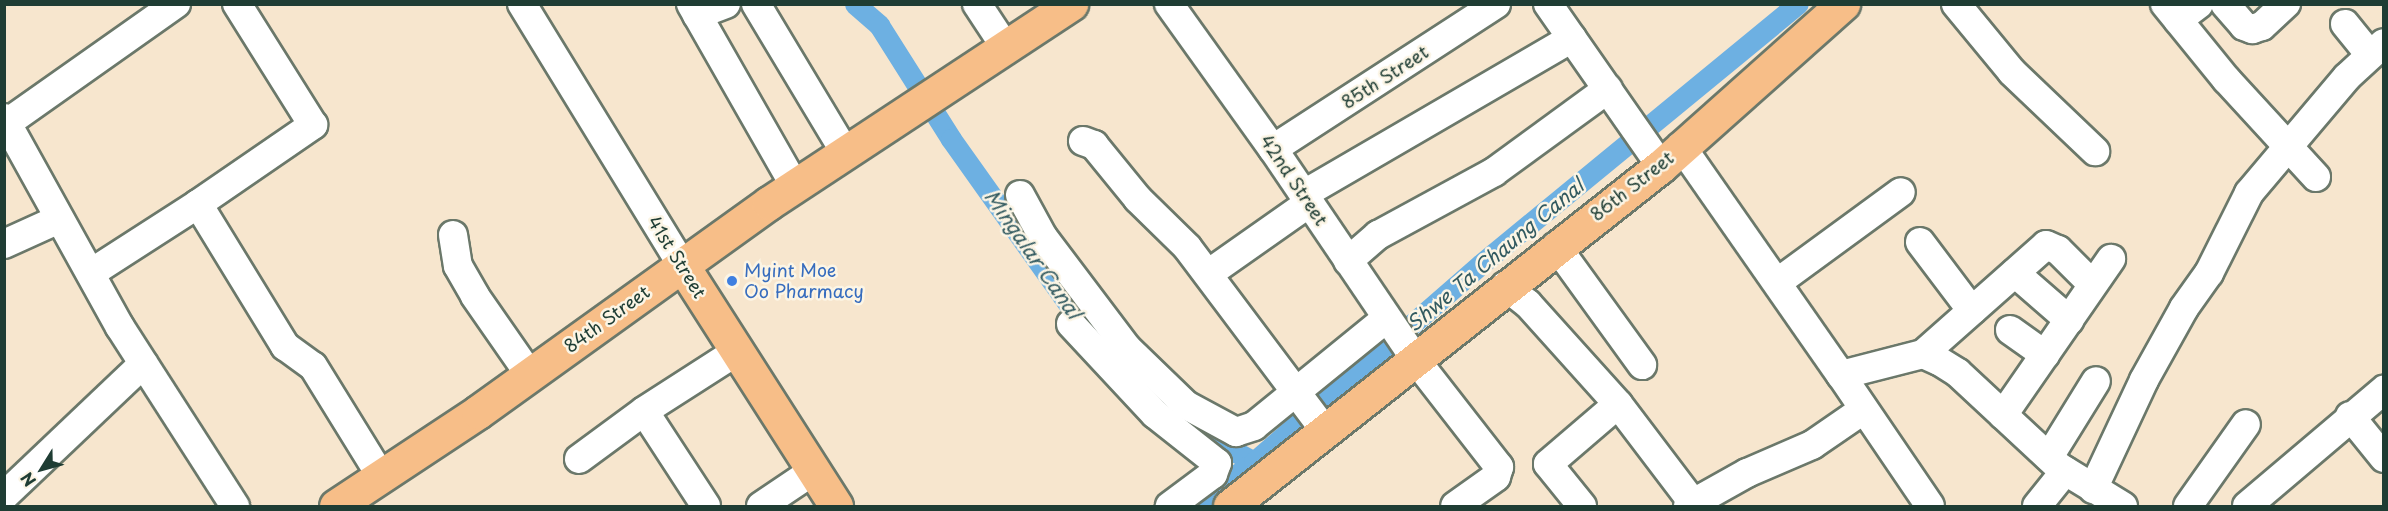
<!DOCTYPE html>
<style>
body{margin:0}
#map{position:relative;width:2388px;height:511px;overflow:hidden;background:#f7e6ce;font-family:"Playpen Sans",sans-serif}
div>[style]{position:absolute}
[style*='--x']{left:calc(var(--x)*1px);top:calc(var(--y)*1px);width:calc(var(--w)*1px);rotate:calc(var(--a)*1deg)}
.canal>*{height:21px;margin:-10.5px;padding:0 10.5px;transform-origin:10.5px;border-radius:10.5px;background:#6db0e2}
.roads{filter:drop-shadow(2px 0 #6b786a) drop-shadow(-2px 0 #6b786a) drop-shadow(0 2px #6b786a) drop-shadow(0 -2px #6b786a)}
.minor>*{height:28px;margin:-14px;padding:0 14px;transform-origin:14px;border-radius:14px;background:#fff}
.major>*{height:33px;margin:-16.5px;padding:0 16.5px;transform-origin:16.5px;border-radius:16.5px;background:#f7be88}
.dots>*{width:16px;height:16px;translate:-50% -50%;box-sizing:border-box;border:3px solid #fcf5e5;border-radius:50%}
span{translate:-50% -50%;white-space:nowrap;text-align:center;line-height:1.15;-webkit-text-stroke:5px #fcf5e5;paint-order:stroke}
.street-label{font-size:18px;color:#1f3d34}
.shop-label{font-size:18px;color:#366cbe}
.left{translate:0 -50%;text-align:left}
.water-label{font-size:20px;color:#325a60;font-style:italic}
.frame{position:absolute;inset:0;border:6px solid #1f3d34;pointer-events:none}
.north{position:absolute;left:12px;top:439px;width:60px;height:60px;-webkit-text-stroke:4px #fcf5e5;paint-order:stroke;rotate:233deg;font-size:16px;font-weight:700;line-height:24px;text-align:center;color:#1f3d34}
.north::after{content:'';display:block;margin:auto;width:21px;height:27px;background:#1f3d34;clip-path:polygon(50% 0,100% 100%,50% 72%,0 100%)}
</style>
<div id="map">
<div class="canal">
<div style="--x:855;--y:4;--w:32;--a:41"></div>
<div style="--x:879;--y:25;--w:135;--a:57.7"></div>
<div style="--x:951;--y:139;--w:238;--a:54.6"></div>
<div style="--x:1182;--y:423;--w:82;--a:28.4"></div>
<div style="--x:1194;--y:506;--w:74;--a:-36.3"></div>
<div style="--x:1254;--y:462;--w:301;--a:-41.1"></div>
<div style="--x:1481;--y:264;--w:410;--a:-39.4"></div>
</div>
<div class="roads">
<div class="minor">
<div style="--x:522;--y:4;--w:306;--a:58.5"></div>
<div style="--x:691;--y:4;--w:210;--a:60.3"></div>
<div style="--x:756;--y:4;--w:175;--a:59"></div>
<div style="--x:977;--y:4;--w:53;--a:56.6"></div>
<div style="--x:1169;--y:4;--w:178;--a:54.4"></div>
<div style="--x:1273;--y:149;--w:254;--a:55.9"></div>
<div style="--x:1415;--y:359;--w:137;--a:52.1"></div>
<div style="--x:1499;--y:467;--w:10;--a:107"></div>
<div style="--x:1496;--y:477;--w:50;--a:144.7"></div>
<div style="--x:1548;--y:4;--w:198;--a:55.1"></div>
<div style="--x:1956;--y:4;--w:88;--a:50.5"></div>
<div style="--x:2012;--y:72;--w:115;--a:43.6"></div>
<div style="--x:2165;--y:4;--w:97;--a:50.9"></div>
<div style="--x:2226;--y:79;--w:133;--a:47.4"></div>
<div style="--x:2225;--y:4;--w:29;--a:49"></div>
<div style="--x:2244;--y:26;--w:9;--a:21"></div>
<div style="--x:2252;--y:29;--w:10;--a:-17"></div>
<div style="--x:2262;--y:26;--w:33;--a:-43"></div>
<div style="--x:697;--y:15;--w:31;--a:-21"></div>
<div style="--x:2178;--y:20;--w:26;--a:-37"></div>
<div style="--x:2345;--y:24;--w:38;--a:51"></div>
<div style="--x:4;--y:118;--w:239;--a:61"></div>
<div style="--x:120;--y:327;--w:213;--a:57.3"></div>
<div style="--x:7;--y:123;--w:207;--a:-35.2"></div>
<div style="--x:1083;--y:141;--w:12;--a:20"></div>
<div style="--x:1094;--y:145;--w:70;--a:50.8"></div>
<div style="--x:1138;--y:199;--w:69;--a:44.4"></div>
<div style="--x:1187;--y:247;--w:230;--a:53.1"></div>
<div style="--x:1681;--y:146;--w:279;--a:55.1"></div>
<div style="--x:1841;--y:375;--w:85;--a:-14.4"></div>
<div style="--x:1923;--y:354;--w:17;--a:24"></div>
<div style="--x:1939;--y:361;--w:22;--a:32"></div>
<div style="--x:1958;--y:373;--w:138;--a:42.9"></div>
<div style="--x:2059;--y:467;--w:75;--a:31.4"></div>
<div style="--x:1273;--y:149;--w:266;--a:-33"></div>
<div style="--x:1304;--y:194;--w:310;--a:-30.2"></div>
<div style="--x:1020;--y:195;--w:48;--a:61.3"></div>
<div style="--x:1043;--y:237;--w:139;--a:52.9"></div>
<div style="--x:1127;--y:348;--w:82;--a:44"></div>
<div style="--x:1186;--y:405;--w:57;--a:28.4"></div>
<div style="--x:1236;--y:432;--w:19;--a:-18"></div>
<div style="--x:1254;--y:426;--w:171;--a:-39.1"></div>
<div style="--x:198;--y:204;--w:140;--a:-34.5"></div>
<div style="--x:313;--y:125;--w:143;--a:-122.1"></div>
<div style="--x:453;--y:235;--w:31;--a:81"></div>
<div style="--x:458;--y:266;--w:34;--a:60"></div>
<div style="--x:475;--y:296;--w:96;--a:55.2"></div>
<div style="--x:1920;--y:242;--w:86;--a:53"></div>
<div style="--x:4;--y:244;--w:60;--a:-24.4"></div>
<div style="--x:1556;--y:246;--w:147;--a:54.1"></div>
<div style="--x:1348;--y:261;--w:40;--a:-41"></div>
<div style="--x:1378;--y:235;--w:132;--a:-28.5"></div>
<div style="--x:1494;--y:172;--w:141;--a:-36.1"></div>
<div style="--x:91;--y:273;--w:127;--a:-32.8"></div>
<div style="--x:198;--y:204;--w:167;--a:58.5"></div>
<div style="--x:285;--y:346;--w:34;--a:36"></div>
<div style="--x:313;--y:366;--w:129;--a:58.3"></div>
<div style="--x:2015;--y:273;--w:72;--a:41"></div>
<div style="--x:1208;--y:274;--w:123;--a:-35.1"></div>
<div style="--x:1778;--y:282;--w:152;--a:-36.2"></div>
<div style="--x:1505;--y:286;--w:29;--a:38"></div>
<div style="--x:1528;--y:304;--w:135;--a:48"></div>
<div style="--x:1618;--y:404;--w:126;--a:52.8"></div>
<div style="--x:1071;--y:324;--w:123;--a:47"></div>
<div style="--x:1155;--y:414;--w:79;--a:38.3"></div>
<div style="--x:1217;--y:463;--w:12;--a:110"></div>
<div style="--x:1213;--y:474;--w:54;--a:143.3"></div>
<div style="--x:2010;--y:330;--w:43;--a:35.5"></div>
<div style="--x:1923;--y:354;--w:164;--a:-41.5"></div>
<div style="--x:2046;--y:245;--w:13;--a:23"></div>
<div style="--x:2058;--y:250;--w:48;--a:45"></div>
<div style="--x:1841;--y:375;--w:158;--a:55.8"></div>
<div style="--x:2003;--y:415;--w:190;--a:-55.3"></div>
<div style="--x:2350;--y:416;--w:54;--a:51"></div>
<div style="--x:2049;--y:457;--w:89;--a:-58.3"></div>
<div style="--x:579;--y:459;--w:81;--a:-36.4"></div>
<div style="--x:2093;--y:489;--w:120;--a:-64.9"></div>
<div style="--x:2144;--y:380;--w:82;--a:-60.9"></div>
<div style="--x:2184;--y:308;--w:43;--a:-54.5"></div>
<div style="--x:2209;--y:273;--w:89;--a:-63.4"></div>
<div style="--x:2249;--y:193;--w:152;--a:-49.8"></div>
<div style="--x:2347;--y:77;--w:50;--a:-42.6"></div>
<div style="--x:4;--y:496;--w:192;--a:-43.5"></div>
<div style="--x:706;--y:506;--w:113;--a:-123.1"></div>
<div style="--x:644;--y:411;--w:109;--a:-32.7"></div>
<div style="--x:761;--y:506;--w:63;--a:-33.9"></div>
<div style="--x:1582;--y:506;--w:54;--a:-129"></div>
<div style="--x:1548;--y:464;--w:92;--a:-40.6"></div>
<div style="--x:1688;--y:506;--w:68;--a:-29.2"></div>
<div style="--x:1747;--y:473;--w:71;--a:-23.3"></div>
<div style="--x:1812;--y:445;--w:62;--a:-34.5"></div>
<div style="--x:2037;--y:506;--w:45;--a:-51.3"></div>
<div style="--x:2188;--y:506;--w:100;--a:-54.7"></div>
<div style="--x:2247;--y:506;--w:180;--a:-40.3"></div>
</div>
<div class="major">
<div style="--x:682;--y:265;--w:286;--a:57.4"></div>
<div style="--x:336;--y:506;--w:170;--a:-33.5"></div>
<div style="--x:478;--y:412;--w:358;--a:-35.7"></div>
<div style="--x:769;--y:203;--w:362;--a:-33.4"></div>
<div style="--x:1230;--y:506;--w:549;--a:-38.27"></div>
<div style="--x:1661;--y:166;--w:244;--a:-41.7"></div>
</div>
</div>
<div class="dots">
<div style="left:732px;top:281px;background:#3f7fe0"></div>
</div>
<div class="street-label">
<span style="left:1385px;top:77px;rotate:-33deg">85th Street</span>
<span style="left:1294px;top:180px;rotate:56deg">42nd Street</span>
<span style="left:1632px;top:186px;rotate:-38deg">86th Street</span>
<span style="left:677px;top:257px;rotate:58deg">41st Street</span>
<span style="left:607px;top:319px;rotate:-36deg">84th Street</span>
</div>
<div class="shop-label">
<span class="left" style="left:744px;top:281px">Myint Moe<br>Oo Pharmacy</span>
</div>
<div class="water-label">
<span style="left:1033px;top:254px;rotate:55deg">Mingalar Canal</span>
<span style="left:1495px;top:255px;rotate:-40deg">Shwe Ta Chaung Canal</span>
</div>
<div class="frame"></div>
<div class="north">N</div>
</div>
